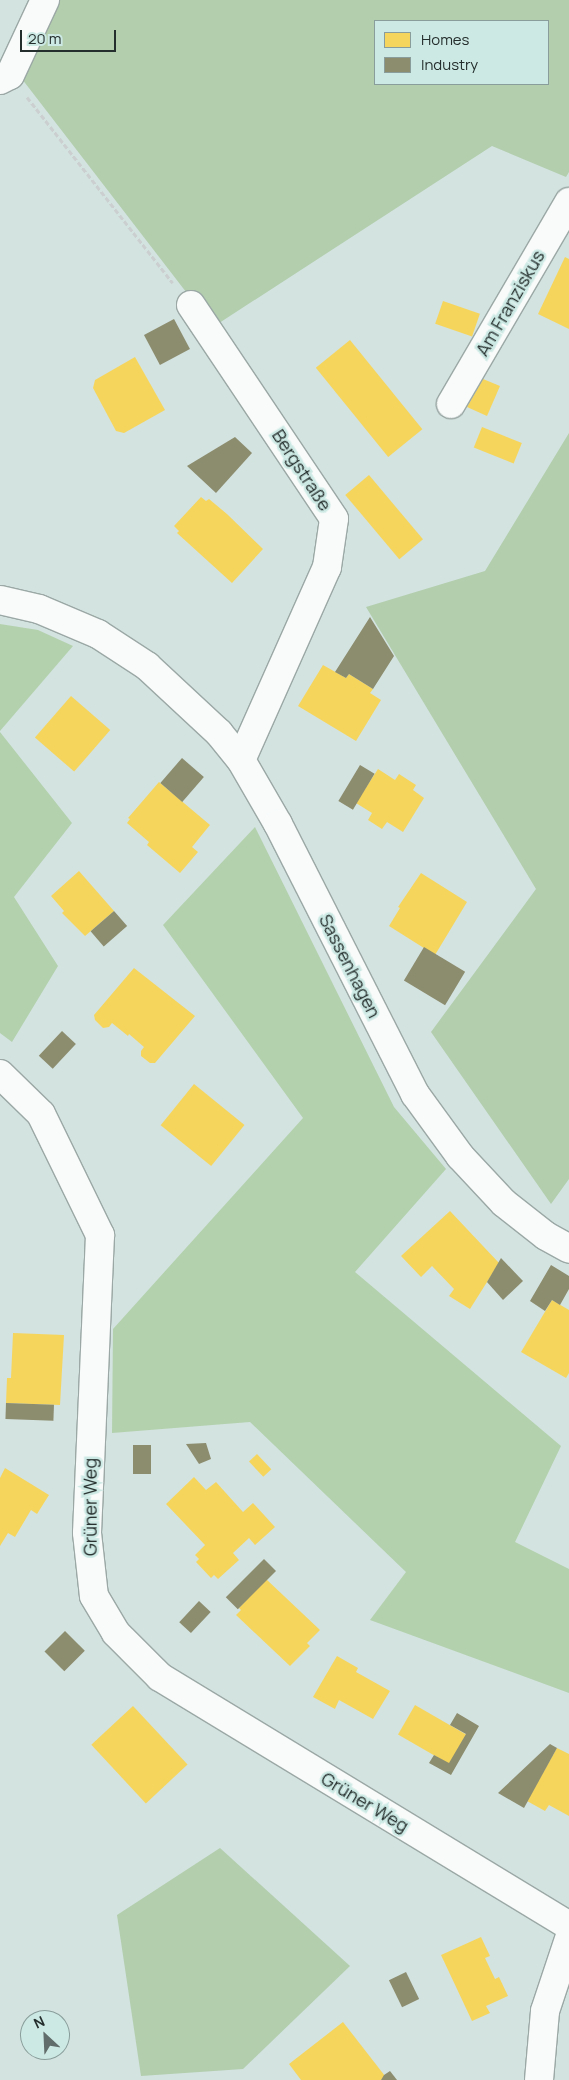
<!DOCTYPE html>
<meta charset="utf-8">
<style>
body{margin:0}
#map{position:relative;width:569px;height:2080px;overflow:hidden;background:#d3e3e0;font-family:Manrope,sans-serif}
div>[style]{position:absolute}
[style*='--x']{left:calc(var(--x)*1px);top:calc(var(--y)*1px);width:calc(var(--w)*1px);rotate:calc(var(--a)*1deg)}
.green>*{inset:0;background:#b2cead}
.forest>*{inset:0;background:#b3d1ad}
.homes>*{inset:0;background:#f6d55c;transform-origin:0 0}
.industry>*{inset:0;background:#8c8c6e;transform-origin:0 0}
.path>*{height:3px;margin-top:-1.5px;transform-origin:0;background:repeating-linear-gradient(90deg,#cbcfcf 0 5px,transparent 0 7.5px)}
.roads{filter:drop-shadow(1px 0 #9ba8a5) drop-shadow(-1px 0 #9ba8a5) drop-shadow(0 1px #9ba8a5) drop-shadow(0 -1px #9ba8a5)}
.minor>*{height:28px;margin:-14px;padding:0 14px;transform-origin:14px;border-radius:14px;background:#f8fbfa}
span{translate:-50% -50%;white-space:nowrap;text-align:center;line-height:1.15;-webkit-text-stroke:5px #cde9e4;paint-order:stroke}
.street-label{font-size:18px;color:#242e2c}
.legend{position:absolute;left:374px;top:20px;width:175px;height:65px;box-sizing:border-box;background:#cde9e4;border:1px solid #899e9a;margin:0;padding:6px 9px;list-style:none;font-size:15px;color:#242e2c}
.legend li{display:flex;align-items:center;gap:10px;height:25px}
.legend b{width:25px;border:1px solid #899e9a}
.north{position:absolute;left:20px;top:2010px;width:50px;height:50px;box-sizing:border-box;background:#cde9e4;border:1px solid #899e9a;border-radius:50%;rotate:335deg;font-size:14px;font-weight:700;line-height:20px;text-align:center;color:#242e2c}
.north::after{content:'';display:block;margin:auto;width:18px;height:22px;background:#616d6b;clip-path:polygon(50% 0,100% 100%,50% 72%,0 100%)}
.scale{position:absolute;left:20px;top:30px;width:96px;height:22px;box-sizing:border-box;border:2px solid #242e2c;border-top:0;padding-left:6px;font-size:15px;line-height:18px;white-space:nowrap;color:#242e2c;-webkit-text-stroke:4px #cde9e4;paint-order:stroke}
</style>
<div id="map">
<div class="green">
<div style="clip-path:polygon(evenodd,60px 0,569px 0,569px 172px,566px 177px,492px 146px,213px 327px,22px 79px,60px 0,375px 21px,548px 21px,548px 84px,375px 84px,375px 21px)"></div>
<div style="clip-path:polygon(569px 433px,569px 1179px,551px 1204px,431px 1032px,536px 889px,366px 607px,485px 571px)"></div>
<div style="clip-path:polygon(220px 1848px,350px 1966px,243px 2069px,141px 2076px,117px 1915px)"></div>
</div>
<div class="forest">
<div style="clip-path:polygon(0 624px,38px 630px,73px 646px,0 731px)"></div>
<div style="clip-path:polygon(0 732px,72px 823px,14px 897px,58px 966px,12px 1042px,0 1033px)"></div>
<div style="clip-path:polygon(255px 827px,394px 1107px,446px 1169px,355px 1272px,561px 1446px,515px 1542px,569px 1569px,569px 1693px,370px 1620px,406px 1572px,250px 1422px,112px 1433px,113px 1329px,303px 1118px,163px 925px)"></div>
</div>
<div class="homes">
<div style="clip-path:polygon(565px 257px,569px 259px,569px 329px,538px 314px)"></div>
<div style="left:443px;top:301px;width:39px;height:24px;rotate:19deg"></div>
<div style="left:350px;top:340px;width:115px;height:44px;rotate:51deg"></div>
<div style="clip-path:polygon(135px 357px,165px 410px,124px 433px,116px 431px,93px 388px,95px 380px)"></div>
<div style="clip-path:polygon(483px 379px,500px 386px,487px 416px,467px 407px)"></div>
<div style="left:482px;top:427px;width:43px;height:22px;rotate:22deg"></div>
<div style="left:369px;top:475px;width:84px;height:31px;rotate:50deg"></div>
<div style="clip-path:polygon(201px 497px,206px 501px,209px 499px,227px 514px,263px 549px,232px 583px,177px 533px,179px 531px,174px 526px)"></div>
<div style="clip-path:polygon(323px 665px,346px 678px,349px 674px,373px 689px,370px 693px,381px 700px,356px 741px,298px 706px)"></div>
<div style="left:71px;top:696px;width:52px;height:55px;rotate:41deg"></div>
<div style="clip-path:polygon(378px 769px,395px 780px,399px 774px,416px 785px,413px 790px,424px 798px,403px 832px,387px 822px,382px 829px,368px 820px,372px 813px,356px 803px)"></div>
<div style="clip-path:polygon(159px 782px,210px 825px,192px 847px,198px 852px,180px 873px,147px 845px,149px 842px,127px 823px,130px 819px,128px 818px)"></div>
<div style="clip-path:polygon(79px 871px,114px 911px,85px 936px,62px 913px,64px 911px,51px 896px)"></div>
<div style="clip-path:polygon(421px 873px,467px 902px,435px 955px,389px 926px,400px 908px,398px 907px)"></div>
<div style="clip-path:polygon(134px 968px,195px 1016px,155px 1063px,150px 1063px,141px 1056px,141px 1051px,144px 1047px,129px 1034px,128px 1036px,112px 1023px,109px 1027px,103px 1028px,95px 1020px,94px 1015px)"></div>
<div style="left:194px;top:1084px;width:65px;height:53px;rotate:39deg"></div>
<div style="clip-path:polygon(450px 1211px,499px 1263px,470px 1309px,449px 1296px,454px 1289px,432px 1266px,421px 1277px,401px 1256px)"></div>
<div style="clip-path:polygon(552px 1300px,569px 1310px,569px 1373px,566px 1378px,521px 1352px)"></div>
<div style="clip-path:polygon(13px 1333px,64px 1335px,60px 1405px,6px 1403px,7px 1378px,11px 1378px)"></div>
<div style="left:257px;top:1454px;width:21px;height:11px;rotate:47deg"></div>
<div style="clip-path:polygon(5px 1468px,49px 1495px,37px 1514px,31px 1510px,15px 1537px,8px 1533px,0 1546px,0 1478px)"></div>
<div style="clip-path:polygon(194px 1477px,206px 1490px,216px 1482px,243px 1512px,253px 1503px,275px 1527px,255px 1545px,249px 1538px,233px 1553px,239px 1560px,218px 1579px,214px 1575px,211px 1578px,196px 1562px,199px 1559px,195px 1555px,205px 1545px,166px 1504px)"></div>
<div style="clip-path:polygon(266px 1579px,320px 1630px,307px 1643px,310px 1646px,290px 1666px,236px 1615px,241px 1610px,239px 1608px)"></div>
<div style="clip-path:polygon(337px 1656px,358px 1668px,356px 1672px,390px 1691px,373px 1719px,339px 1700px,335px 1709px,313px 1697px)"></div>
<div style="left:415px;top:1705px;width:59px;height:34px;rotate:30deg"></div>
<div style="left:133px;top:1706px;width:80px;height:57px;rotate:47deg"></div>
<div style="clip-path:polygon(557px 1748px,569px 1754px,569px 1816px,549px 1805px,545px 1811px,527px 1801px)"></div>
<div style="clip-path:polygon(481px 1937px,490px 1956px,485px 1958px,495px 1979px,499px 1977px,508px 1996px,486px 2006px,490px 2013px,472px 2021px,441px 1955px)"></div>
<div style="clip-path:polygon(343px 2022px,385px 2076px,381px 2080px,301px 2080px,289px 2064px)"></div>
</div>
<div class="industry">
<div style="left:174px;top:319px;width:34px;height:34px;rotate:62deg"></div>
<div style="clip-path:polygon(235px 437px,252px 453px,216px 493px,187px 466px)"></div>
<div style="clip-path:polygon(370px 617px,394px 656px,373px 689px,349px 674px,346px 678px,335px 672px)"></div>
<div style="left:182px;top:758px;width:29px;height:33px;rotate:41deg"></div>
<div style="left:360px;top:765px;width:17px;height:42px;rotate:31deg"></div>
<div style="left:114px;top:911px;width:20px;height:31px;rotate:49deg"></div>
<div style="left:424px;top:947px;width:48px;height:39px;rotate:31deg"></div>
<div style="left:62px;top:1031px;width:19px;height:34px;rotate:43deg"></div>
<div style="clip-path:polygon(501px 1258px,523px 1281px,503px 1300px,487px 1282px)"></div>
<div style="clip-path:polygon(551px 1265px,569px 1276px,569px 1289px,560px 1305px,552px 1300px,545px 1311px,530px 1301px)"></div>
<div style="left:6px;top:1403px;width:48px;height:16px;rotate:2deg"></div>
<div style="clip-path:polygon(206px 1443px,211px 1459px,199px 1464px,186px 1444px)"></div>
<div style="left:133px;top:1445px;width:18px;height:29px"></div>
<div style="left:264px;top:1559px;width:17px;height:54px;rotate:45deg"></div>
<div style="left:199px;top:1601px;width:16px;height:29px;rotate:43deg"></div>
<div style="left:65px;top:1631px;width:28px;height:29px;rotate:45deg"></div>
<div style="clip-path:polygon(457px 1713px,479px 1726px,451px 1775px,429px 1763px,434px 1755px,449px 1763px,466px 1734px,450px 1725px)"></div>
<div style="clip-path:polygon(550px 1744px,557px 1748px,524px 1808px,498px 1793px)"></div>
<div style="left:406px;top:1972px;width:30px;height:19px;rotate:64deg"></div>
<div style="clip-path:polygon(390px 2071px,397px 2080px,381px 2080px,384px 2075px)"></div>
</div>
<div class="path">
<div style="--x:27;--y:97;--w:236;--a:51.9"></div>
</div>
<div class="roads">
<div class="minor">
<div style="--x:0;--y:80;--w:11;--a:-27"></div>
<div style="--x:10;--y:75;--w:83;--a:-65"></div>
<div style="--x:191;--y:305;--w:257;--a:56.2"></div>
<div style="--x:334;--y:519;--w:49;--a:98.3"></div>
<div style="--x:327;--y:567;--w:211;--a:114"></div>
<div style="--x:451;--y:404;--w:234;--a:-59.7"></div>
<div style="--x:0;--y:600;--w:40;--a:13"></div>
<div style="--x:39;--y:609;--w:64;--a:23"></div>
<div style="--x:98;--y:634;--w:59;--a:33.1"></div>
<div style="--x:147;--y:666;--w:98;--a:42.9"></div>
<div style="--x:219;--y:733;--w:35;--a:51"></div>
<div style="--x:241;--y:760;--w:74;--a:60"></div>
<div style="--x:278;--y:824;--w:303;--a:63.1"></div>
<div style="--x:415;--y:1094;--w:77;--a:54"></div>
<div style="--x:460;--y:1156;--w:64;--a:46.9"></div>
<div style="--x:504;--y:1203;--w:53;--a:38.2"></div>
<div style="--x:546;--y:1236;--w:26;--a:29"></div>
<div style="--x:0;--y:1074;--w:57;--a:44.3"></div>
<div style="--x:41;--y:1114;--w:135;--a:64"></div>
<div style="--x:100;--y:1235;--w:298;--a:92.5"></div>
<div style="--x:87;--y:1533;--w:63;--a:83.7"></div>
<div style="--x:94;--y:1596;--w:43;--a:59.3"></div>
<div style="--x:116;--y:1633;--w:62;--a:45"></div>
<div style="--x:160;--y:1677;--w:479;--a:31.3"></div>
<div style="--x:539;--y:2080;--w:69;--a:-85"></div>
<div style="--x:545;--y:2011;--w:76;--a:-71.6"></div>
</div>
</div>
<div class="street-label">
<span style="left:510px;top:303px;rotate:-60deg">Am Franziskus</span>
<span style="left:302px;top:470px;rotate:57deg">Bergstraße</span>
<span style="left:350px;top:966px;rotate:63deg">Sassenhagen</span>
<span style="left:90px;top:1507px;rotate:-90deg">Grüner Weg</span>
<span style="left:365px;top:1802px;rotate:31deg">Grüner Weg</span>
</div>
<ul class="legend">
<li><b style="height:14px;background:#f6d55c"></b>Homes</li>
<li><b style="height:14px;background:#8c8c6e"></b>Industry</li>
</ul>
<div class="north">N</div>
<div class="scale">20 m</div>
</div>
